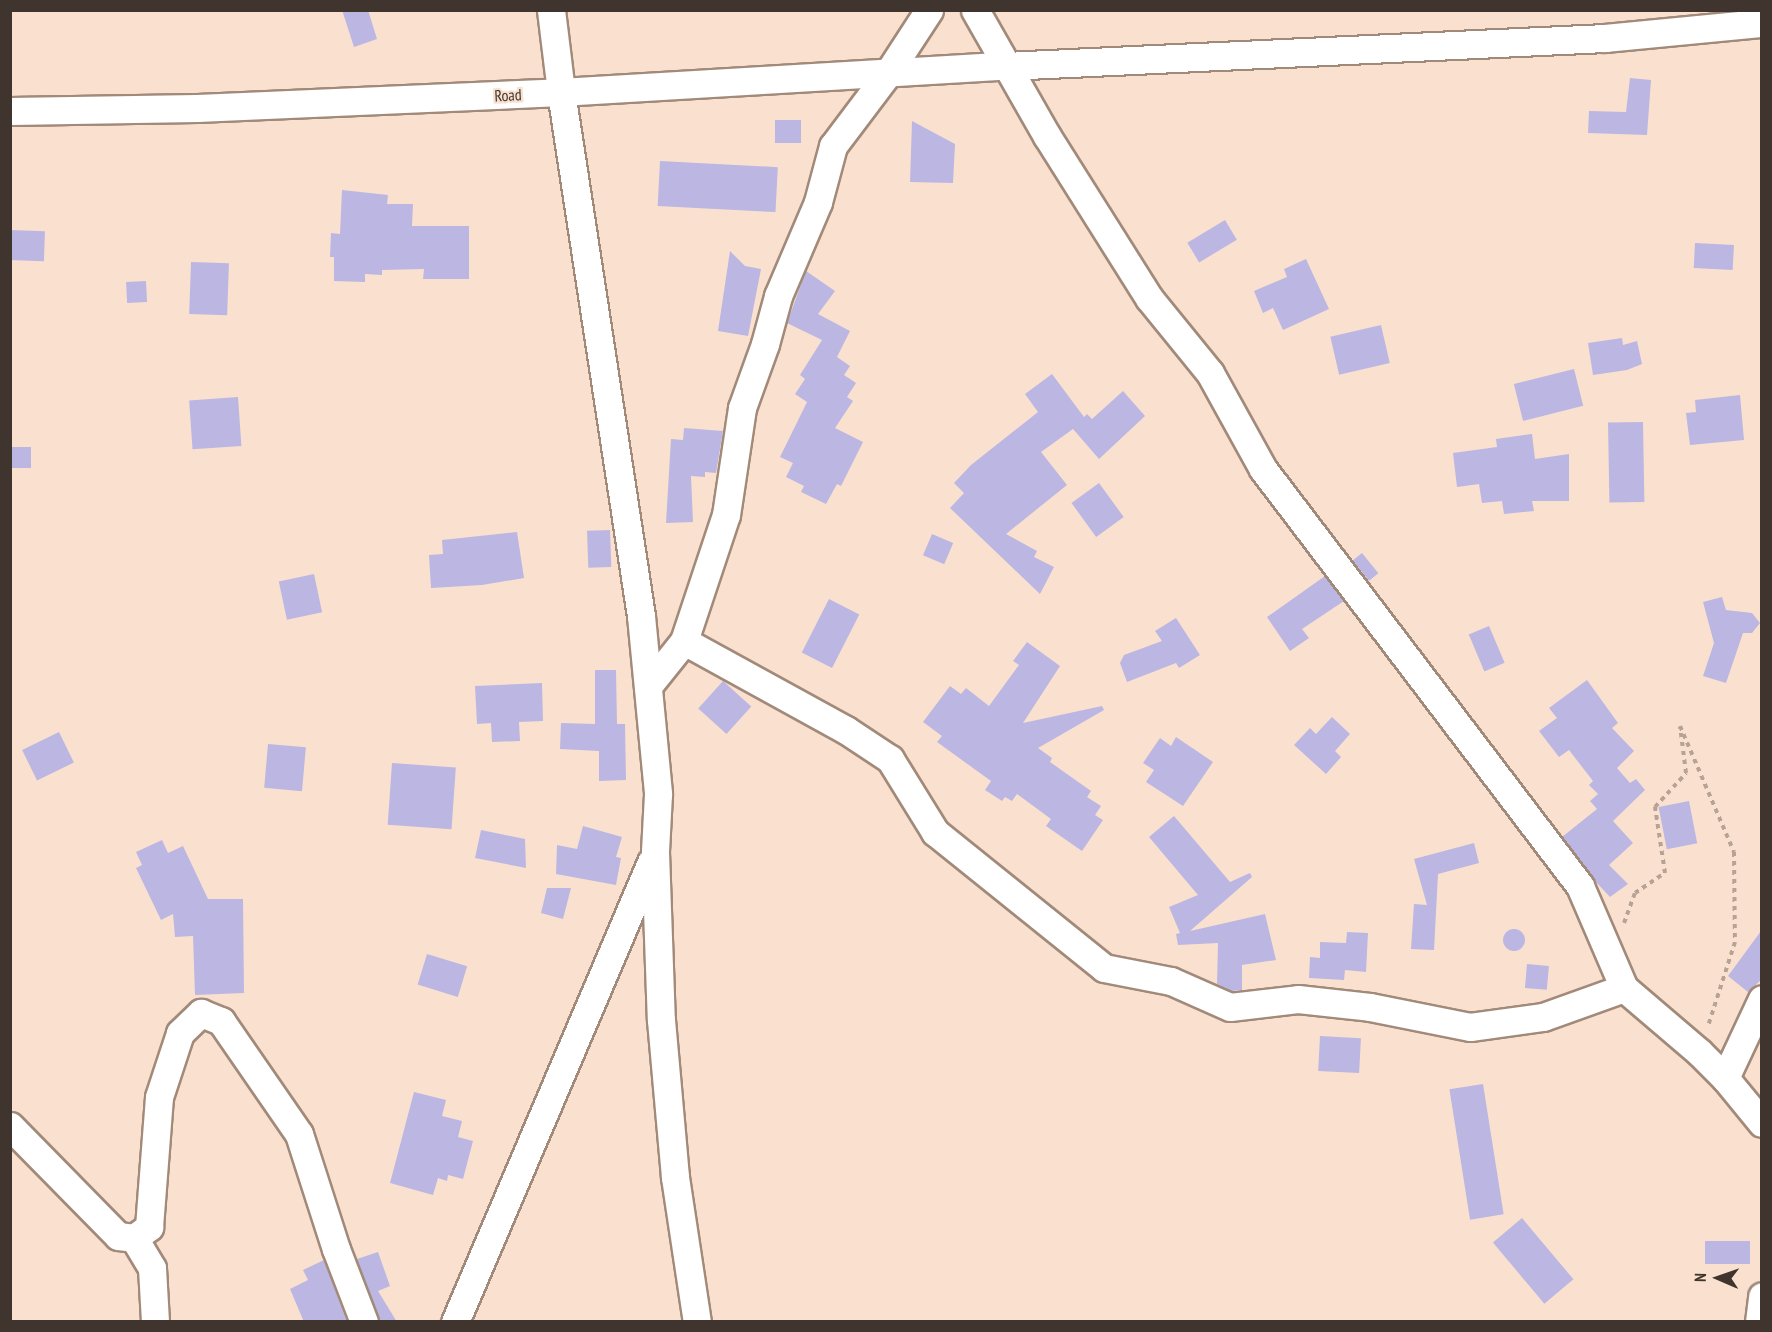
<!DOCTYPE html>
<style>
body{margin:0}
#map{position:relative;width:1772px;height:1332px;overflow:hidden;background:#fae0cf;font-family:"PT Sans Narrow",sans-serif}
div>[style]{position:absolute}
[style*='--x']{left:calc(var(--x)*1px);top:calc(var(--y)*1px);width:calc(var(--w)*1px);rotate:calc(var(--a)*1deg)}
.building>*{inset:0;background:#bbb7e2;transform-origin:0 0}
.round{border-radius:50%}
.path>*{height:4px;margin-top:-2px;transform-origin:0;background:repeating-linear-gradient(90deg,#b7a396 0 4.5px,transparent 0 9px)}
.roads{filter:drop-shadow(2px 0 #a28a7a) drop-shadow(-2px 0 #a28a7a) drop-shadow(0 2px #a28a7a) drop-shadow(0 -2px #a28a7a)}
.minor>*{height:27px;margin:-13.5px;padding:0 13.5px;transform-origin:13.5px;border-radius:13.5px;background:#fff}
span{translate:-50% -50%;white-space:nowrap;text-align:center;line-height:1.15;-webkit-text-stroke:4.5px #fae0cf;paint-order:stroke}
.street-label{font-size:16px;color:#3f352e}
.frame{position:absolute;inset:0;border:12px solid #3f352e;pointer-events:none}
.north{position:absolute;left:1688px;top:1248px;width:60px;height:60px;-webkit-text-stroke:4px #fae0cf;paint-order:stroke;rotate:272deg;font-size:16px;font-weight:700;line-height:24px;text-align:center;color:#3f352e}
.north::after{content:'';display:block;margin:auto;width:21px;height:27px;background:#3f352e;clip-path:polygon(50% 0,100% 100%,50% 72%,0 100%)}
</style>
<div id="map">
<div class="building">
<div style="clip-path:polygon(342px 10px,368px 10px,377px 39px,354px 47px)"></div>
<div style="clip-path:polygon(1630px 78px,1651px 80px,1647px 135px,1588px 133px,1589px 111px,1626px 112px)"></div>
<div style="left:775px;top:120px;width:26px;height:23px"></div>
<div style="clip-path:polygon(912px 121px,955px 144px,953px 183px,910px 182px)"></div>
<div style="left:660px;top:161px;width:118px;height:45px;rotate:3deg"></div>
<div style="clip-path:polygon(342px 190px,388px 195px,387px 204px,413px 204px,412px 226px,469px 226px,469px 279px,423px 279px,424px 269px,382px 270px,382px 275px,365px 274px,365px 282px,334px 281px,334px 257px,330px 257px,331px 233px,340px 234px)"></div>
<div style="left:1225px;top:220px;width:23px;height:44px;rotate:59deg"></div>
<div style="left:10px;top:230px;width:35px;height:30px;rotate:2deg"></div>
<div style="left:1695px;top:243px;width:39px;height:25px;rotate:3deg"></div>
<div style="clip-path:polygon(730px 251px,745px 266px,761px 269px,748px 336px,718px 331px)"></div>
<div style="clip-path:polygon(1306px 259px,1329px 309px,1283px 330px,1273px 308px,1263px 313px,1254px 291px,1287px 277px,1284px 269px)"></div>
<div style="left:191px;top:262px;width:38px;height:52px;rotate:2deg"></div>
<div style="clip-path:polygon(806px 271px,835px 291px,818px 314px,850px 331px,837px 357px,850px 366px,844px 375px,856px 383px,847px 397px,853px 401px,835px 428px,863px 442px,841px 486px,837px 484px,826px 504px,801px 492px,804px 486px,786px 477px,793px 463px,780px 457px,807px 402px,795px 394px,805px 379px,800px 375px,822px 340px,787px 323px)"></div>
<div style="left:146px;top:281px;width:21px;height:20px;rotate:87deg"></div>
<div style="left:1381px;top:325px;width:39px;height:52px;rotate:77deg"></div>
<div style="clip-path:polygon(1622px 338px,1623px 345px,1637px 341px,1642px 364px,1627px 370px,1593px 375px,1588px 343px)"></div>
<div style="left:1574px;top:369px;width:38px;height:62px;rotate:76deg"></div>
<div style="clip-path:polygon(1052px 374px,1084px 417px,1087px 414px,1092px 419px,1123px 391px,1145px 416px,1099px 459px,1073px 429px,1041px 452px,1067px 485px,1006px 534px,1037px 551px,1034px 557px,1054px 567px,1040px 594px,950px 508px,964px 493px,954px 483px,971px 465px,1038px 412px,1025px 394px)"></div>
<div style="clip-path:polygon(1740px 395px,1744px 440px,1690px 445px,1686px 413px,1696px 412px,1695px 400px)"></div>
<div style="left:238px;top:397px;width:49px;height:49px;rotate:86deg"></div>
<div style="left:1643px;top:422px;width:80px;height:35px;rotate:89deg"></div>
<div style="clip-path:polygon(684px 428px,723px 431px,716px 473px,705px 472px,705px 477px,691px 476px,693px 522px,666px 523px,671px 439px,683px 440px)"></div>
<div style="clip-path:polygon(1532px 434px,1535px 459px,1569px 454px,1569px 501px,1532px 501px,1534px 511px,1504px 514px,1502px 501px,1482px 503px,1479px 484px,1457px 487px,1453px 453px,1497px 447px,1496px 439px)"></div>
<div style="left:10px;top:447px;width:21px;height:21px"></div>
<div style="left:1099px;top:483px;width:42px;height:34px;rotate:54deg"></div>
<div style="left:610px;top:530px;width:37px;height:23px;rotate:88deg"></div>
<div style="clip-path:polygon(517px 532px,524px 578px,482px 585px,431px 588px,429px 555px,443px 554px,442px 540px)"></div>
<div style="left:932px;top:534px;width:23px;height:23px;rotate:23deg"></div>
<div style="left:1362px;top:553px;width:26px;height:12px;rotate:51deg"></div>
<div style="left:314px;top:574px;width:39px;height:36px;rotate:78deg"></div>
<div style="clip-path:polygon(1325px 576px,1344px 601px,1302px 629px,1309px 638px,1290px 651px,1267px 617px)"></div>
<div style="clip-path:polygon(1722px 597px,1726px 610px,1752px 613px,1760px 623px,1752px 633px,1743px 633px,1726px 683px,1703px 676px,1714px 643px,1703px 602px)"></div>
<div style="left:829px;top:599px;width:34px;height:60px;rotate:27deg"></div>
<div style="clip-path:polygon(1176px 618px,1200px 655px,1179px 668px,1176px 663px,1127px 682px,1120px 663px,1124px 655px,1162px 641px,1155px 631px)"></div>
<div style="left:1489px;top:626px;width:40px;height:22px;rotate:67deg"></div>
<div style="clip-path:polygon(1027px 642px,1060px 666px,1023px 723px,1102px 706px,1104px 710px,1038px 748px,1052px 758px,1050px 762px,1091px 791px,1087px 797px,1101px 806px,1095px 815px,1103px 820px,1082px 851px,1046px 826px,1051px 819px,1017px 794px,1012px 801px,1005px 797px,1002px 801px,985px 790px,991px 781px,937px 742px,942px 736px,923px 722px,950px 686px,961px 694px,966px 688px,989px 706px,1019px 665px,1013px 661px)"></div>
<div style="clip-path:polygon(595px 670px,616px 670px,617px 724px,625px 724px,626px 780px,599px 781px,599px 751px,560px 749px,561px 723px,595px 724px)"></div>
<div style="clip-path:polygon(1587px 680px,1618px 723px,1612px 728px,1634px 751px,1617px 768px,1630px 783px,1636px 779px,1645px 790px,1613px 821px,1633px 843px,1609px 865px,1628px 884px,1610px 897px,1596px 882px,1562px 837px,1597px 809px,1590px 801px,1598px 794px,1589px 785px,1593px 781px,1569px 750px,1559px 757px,1539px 731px,1557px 718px,1549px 708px)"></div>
<div style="left:723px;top:681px;width:38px;height:37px;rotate:42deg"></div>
<div style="clip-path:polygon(542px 683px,543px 721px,519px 722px,520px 741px,492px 742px,491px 723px,477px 724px,475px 686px)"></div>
<div style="clip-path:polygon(1332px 717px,1350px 734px,1335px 751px,1341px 757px,1326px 774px,1294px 745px,1310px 728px,1316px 734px)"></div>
<div style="left:59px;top:732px;width:34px;height:41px;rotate:64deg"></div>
<div style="clip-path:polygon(1176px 737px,1213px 762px,1183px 806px,1146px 782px,1154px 770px,1143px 763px,1160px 738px,1171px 746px)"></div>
<div style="left:268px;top:744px;width:38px;height:44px;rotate:5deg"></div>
<div style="left:392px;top:763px;width:64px;height:62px;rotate:4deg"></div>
<div style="left:1689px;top:801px;width:43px;height:31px;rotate:79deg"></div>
<div style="clip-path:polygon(1174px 816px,1230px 882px,1250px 873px,1252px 877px,1190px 931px,1265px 914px,1276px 960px,1242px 965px,1242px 990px,1232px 991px,1217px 984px,1218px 943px,1178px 945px,1176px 934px,1180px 933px,1169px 907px,1198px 895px,1149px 837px)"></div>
<div style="clip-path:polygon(583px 826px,622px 837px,616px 857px,621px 858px,616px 885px,556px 874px,557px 845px,577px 849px)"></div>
<div style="clip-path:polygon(481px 830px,525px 839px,526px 868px,475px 858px)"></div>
<div style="clip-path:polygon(162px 840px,168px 853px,183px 846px,208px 899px,243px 899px,244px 993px,195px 995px,193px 936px,175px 937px,173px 914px,161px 920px,136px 868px,142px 865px,136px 852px)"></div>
<div style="clip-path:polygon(1474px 843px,1479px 863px,1438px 874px,1434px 950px,1411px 949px,1414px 904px,1427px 905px,1414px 859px)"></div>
<div style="clip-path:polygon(547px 888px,571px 888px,563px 919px,541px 913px)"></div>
<div class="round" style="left:1503px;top:929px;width:22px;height:22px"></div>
<div style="clip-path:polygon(1761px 931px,1761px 980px,1748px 992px,1728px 976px)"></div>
<div style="clip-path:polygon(1347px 932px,1368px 933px,1366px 972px,1345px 970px,1344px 980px,1309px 978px,1310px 957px,1320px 958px,1320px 942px,1346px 943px)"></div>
<div style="left:427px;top:954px;width:42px;height:32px;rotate:17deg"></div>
<div style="left:1527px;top:964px;width:22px;height:24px;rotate:5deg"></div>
<div style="left:1320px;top:1036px;width:41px;height:35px;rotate:3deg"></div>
<div style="left:1483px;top:1084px;width:132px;height:34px;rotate:81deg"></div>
<div style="clip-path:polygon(414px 1092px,446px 1100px,442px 1116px,462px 1121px,458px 1137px,473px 1141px,463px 1179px,448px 1175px,447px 1181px,438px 1178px,433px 1195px,390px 1183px)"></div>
<div style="left:1522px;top:1218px;width:80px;height:38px;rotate:50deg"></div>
<div style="left:1705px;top:1241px;width:45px;height:23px"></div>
<div style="clip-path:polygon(378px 1252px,390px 1286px,378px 1291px,397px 1322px,379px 1322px,357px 1259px)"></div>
<div style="clip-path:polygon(324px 1260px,347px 1322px,304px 1322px,290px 1289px,308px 1280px,303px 1270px)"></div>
</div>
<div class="path">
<div style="--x:1624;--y:923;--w:32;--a:-70"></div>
<div style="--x:1635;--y:893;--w:36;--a:-34"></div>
<div style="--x:1665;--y:873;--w:67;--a:-98.6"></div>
<div style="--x:1655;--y:807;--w:46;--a:-47.6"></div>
<div style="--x:1686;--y:773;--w:47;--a:-97.3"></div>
<div style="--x:1680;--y:726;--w:137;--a:66.8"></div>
<div style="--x:1734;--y:852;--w:90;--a:89.4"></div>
<div style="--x:1735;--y:942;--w:88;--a:107.8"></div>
</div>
<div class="roads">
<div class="minor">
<div style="--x:551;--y:10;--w:83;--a:83"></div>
<div style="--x:561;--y:92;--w:530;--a:81.32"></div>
<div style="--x:641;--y:616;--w:179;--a:84.5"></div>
<div style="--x:658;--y:794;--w:58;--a:93"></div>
<div style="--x:655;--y:852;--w:168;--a:88"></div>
<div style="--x:661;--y:1020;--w:158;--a:84.9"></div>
<div style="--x:675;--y:1177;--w:147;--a:81.4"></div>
<div style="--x:975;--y:10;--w:145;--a:60.3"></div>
<div style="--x:1047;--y:136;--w:191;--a:57.8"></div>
<div style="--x:1149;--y:298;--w:97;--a:50.9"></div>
<div style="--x:1210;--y:373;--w:110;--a:61.1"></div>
<div style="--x:1263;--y:469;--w:524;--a:52.76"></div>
<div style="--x:1580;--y:886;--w:111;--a:66.7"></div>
<div style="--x:1624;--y:988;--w:99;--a:40.5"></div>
<div style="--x:1699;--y:1052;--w:37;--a:45"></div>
<div style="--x:1725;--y:1078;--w:58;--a:50.6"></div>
<div style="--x:10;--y:111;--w:187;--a:-0.9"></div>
<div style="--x:197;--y:108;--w:364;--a:-2.5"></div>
<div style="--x:561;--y:92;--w:445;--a:-3.4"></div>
<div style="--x:1005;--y:66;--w:601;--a:-2.67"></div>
<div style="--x:1605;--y:38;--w:158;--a:-5.5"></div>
<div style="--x:684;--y:641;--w:133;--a:-71.6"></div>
<div style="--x:726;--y:515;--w:108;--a:-81.5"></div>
<div style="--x:742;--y:408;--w:68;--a:-70.2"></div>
<div style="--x:765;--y:344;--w:50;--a:-74.8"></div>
<div style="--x:778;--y:296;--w:102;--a:-66.9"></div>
<div style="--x:818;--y:202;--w:58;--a:-75"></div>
<div style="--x:833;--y:146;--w:91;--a:-53"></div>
<div style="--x:888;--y:73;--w:75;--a:-56.9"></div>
<div style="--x:648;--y:686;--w:58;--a:-51.3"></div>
<div style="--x:684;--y:641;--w:185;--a:28.8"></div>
<div style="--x:846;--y:730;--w:53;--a:33.4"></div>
<div style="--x:890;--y:759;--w:86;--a:58.3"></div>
<div style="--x:935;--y:832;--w:217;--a:38.8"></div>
<div style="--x:1104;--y:968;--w:68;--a:11"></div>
<div style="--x:1171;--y:981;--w:64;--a:23.8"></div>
<div style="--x:1230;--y:1007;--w:68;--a:-6.7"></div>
<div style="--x:1298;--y:999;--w:72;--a:6.3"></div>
<div style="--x:1370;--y:1007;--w:102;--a:11.3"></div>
<div style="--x:1470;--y:1027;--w:74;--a:-7.8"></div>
<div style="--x:1543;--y:1017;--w:86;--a:-19.7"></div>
<div style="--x:1725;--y:1078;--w:87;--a:-64.9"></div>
<div style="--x:10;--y:1126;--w:154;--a:45.5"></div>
<div style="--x:118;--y:1236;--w:16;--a:7"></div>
<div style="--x:134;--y:1238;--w:19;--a:-36"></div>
<div style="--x:149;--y:1227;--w:130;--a:-85.6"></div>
<div style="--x:159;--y:1097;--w:67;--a:-71.8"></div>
<div style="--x:180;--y:1033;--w:29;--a:-44"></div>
<div style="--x:201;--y:1013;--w:22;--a:22"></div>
<div style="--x:221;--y:1021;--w:137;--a:55.4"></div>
<div style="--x:299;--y:1134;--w:121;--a:72.2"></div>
<div style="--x:336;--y:1249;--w:78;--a:69"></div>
<div style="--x:134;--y:1238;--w:35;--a:59"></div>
<div style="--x:152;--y:1268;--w:54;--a:86.8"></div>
<div style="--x:455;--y:1322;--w:500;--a:-66.92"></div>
<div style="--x:1759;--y:1322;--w:26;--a:-83"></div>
</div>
</div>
<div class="street-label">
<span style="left:508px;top:95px;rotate:-3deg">Road</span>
</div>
<div class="frame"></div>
<div class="north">N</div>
</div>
